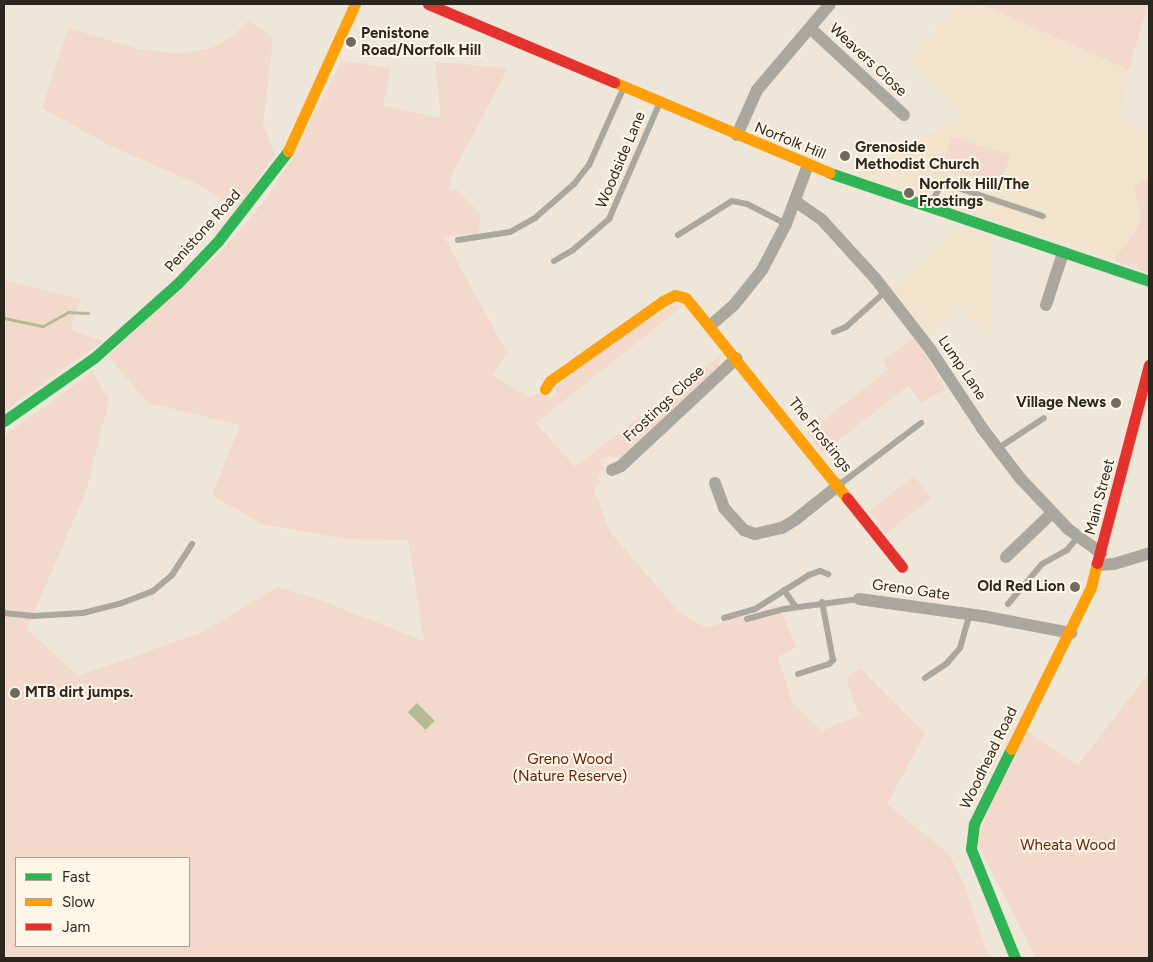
<!DOCTYPE html>
<style>
body{margin:0}
#map{position:relative;width:1153px;height:962px;overflow:hidden;background:#eee6d9;font-family:Figtree,sans-serif}
div>[style]{position:absolute}
[style*='--x']{left:calc(var(--x)*1px);top:calc(var(--y)*1px);width:calc(var(--w)*1px);rotate:calc(var(--a)*1deg)}
.built>*{inset:0;background:#f1e3cc}
.green>*{inset:0;background:#f2d9cb;transform-origin:0 0}
.water>*{inset:0;background:#b2bb92;transform-origin:0 0}
.stream>*{height:3px;margin:-1.5px;padding:0 1.5px;transform-origin:1.5px;border-radius:1.5px;background:#b2bb92}
.lane>*{height:6px;margin:-3px;padding:0 3px;transform-origin:3px;border-radius:3px;background:#a9a79e}
.street>*{height:12px;margin:-6px;padding:0 6px;transform-origin:6px;border-radius:6px;background:#a9a79e}
.fast>*{height:11px;margin:-5.5px;padding:0 5.5px;transform-origin:5.5px;border-radius:5.5px;background:#30b455}
.slow>*{height:11px;margin:-5.5px;padding:0 5.5px;transform-origin:5.5px;border-radius:5.5px;background:#ff9f0a}
.jam>*{height:11px;margin:-5.5px;padding:0 5.5px;transform-origin:5.5px;border-radius:5.5px;background:#e5322d}
.dots>*{width:14px;height:14px;translate:-50% -50%;box-sizing:border-box;border:2px solid #fff6e8;border-radius:50%}
span{translate:-50% -50%;white-space:nowrap;text-align:center;line-height:1.15;-webkit-text-stroke:4px #fff6e8;paint-order:stroke}
.poi-label{font-size:15px;color:#2c271e;font-weight:700}
.left{translate:0 -50%;text-align:left}
.right{translate:-100% -50%;text-align:right}
.street-label{font-size:15px;color:#2c271e}
.park-label{font-size:15px;color:#662304}
.frame{position:absolute;inset:0;border:5px solid #2c271e;pointer-events:none}
.legend{position:absolute;left:15px;top:857px;width:175px;height:90px;box-sizing:border-box;background:#fff6e8;border:1px solid #aba397;margin:0;padding:6px 9px;list-style:none;font-size:15px;color:#2c271e}
.legend li{display:flex;align-items:center;gap:10px;height:25px}
.legend b{width:25px;border:1px solid #aba397}
</style>
<div id="map">
<div class="built">
<div style="clip-path:polygon(959px 4px,981px 4px,1129px 70px,1120px 120px,1149px 134px,1149px 176px,1134px 186px,1141px 217px,1137px 229px,1114px 260px,856px 176px,961px 115px,909px 59px)"></div>
<div style="clip-path:polygon(958px 227px,992px 238px,992px 337px,959px 307px,928px 336px,892px 292px)"></div>
</div>
<div class="green">
<div style="clip-path:polygon(981px 4px,1148px 4px,1129px 70px)"></div>
<div style="clip-path:polygon(249px 20px,273px 38px,263px 125px,275px 154px,238px 208px,193px 182px,111px 146px,42px 108px,68px 28px,138px 49px,181px 54px,212px 48px,233px 36px)"></div>
<div style="clip-path:polygon(evenodd,341px 61px,391px 68px,383px 106px,441px 118px,435px 62px,508px 68px,450px 178px,449px 191px,456px 189px,480px 213px,479px 233px,444px 237px,507px 353px,493px 375px,528px 397px,542px 393px,552px 398px,557px 394px,555px 388px,602px 349px,675px 304px,684px 305px,536px 423px,575px 467px,722px 354px,716px 372px,621px 458px,607px 456px,600px 461px,604px 468px,597px 477px,600px 482px,594px 489px,610px 532px,678px 611px,706px 628px,779px 605px,796px 647px,778px 657px,792px 702px,822px 731px,859px 715px,846px 679px,860px 668px,925px 734px,887px 804px,949px 854px,965px 886px,989px 958px,4px 958px,4px 436px,92px 372px,109px 401px,86px 491px,27px 629px,78px 676px,203px 632px,277px 587px,312px 597px,424px 641px,408px 540px,346px 539px,262px 524px,212px 495px,240px 425px,148px 403px,108px 356px,226px 246px,263px 203px,290px 162px,341px 61px,16px 858px,189px 858px,189px 946px,16px 946px,16px 858px)"></div>
<div style="left:951px;top:136px;width:62px;height:32px;rotate:18deg"></div>
<div style="clip-path:polygon(1149px 176px,1149px 274px,1114px 260px,1137px 229px,1141px 217px,1134px 186px)"></div>
<div style="clip-path:polygon(4px 280px,81px 299px,70px 329px,103px 341px,4px 411px)"></div>
<div style="clip-path:polygon(915px 336px,945px 389px,922px 403px,908px 386px,822px 453px,807px 433px,888px 370px,884px 360px)"></div>
<div style="left:914px;top:476px;width:28px;height:57px;rotate:52deg"></div>
<div style="clip-path:polygon(1149px 673px,1149px 958px,1036px 958px,977px 843px,993px 796px,1027px 731px,1078px 765px)"></div>
</div>
<div class="water">
<div style="left:417px;top:703px;width:25px;height:13px;rotate:45deg"></div>
</div>
<div class="stream">
<div style="--x:4;--y:318;--w:40;--a:12"></div>
<div style="--x:43;--y:326;--w:29;--a:-29"></div>
<div style="--x:68;--y:312;--w:20;--a:3"></div>
</div>
<div class="lane">
<div style="--x:930;--y:206;--w:20;--a:-63"></div>
<div style="--x:939;--y:188;--w:8;--a:-30"></div>
<div style="--x:946;--y:184;--w:102;--a:18.3"></div>
<div style="--x:678;--y:235;--w:64;--a:-32.2"></div>
<div style="--x:732;--y:201;--w:15;--a:11"></div>
<div style="--x:747;--y:204;--w:44;--a:27.1"></div>
<div style="--x:458;--y:240;--w:53;--a:-8.7"></div>
<div style="--x:510;--y:232;--w:29;--a:-29"></div>
<div style="--x:535;--y:218;--w:52;--a:-41.1"></div>
<div style="--x:574;--y:184;--w:24;--a:-52"></div>
<div style="--x:589;--y:165;--w:83;--a:-65.9"></div>
<div style="--x:554;--y:261;--w:22;--a:-30"></div>
<div style="--x:573;--y:250;--w:48;--a:-40.7"></div>
<div style="--x:609;--y:219;--w:128;--a:-66.4"></div>
<div style="--x:834;--y:332;--w:13;--a:-23"></div>
<div style="--x:846;--y:327;--w:54;--a:-42"></div>
<div style="--x:997;--y:449;--w:56;--a:-33.4"></div>
<div style="--x:839;--y:485;--w:103;--a:-37.1"></div>
<div style="--x:784;--y:590;--w:21;--a:55"></div>
<div style="--x:1008;--y:604;--w:52;--a:-49.6"></div>
<div style="--x:1042;--y:564;--w:29;--a:-29"></div>
<div style="--x:1067;--y:550;--w:17;--a:-50"></div>
<div style="--x:4;--y:613;--w:29;--a:6"></div>
<div style="--x:33;--y:616;--w:50;--a:-3.4"></div>
<div style="--x:83;--y:613;--w:40;--a:-14.4"></div>
<div style="--x:122;--y:603;--w:33;--a:-21"></div>
<div style="--x:153;--y:591;--w:25;--a:-40"></div>
<div style="--x:172;--y:575;--w:37;--a:-57"></div>
<div style="--x:724;--y:618;--w:32;--a:-16"></div>
<div style="--x:755;--y:609;--w:64;--a:-32.2"></div>
<div style="--x:809;--y:575;--w:12;--a:-20"></div>
<div style="--x:820;--y:571;--w:9;--a:21"></div>
<div style="--x:747;--y:619;--w:38;--a:-15"></div>
<div style="--x:784;--y:609;--w:76;--a:-7.6"></div>
<div style="--x:798;--y:674;--w:33;--a:-18"></div>
<div style="--x:829;--y:664;--w:6;--a:-45"></div>
<div style="--x:833;--y:660;--w:59;--a:-100.7"></div>
<div style="--x:925;--y:678;--w:27;--a:-34"></div>
<div style="--x:947;--y:663;--w:20;--a:-49"></div>
<div style="--x:960;--y:648;--w:35;--a:-74"></div>
</div>
<div class="street">
<div style="--x:810;--y:28;--w:128;--a:42.8"></div>
<div style="--x:737;--y:135;--w:49;--a:-66"></div>
<div style="--x:757;--y:90;--w:113;--a:-49.7"></div>
<div style="--x:795;--y:201;--w:33;--a:35"></div>
<div style="--x:822;--y:220;--w:79;--a:47.6"></div>
<div style="--x:875;--y:278;--w:90;--a:52.2"></div>
<div style="--x:930;--y:349;--w:95;--a:56.6"></div>
<div style="--x:982;--y:428;--w:63;--a:52.8"></div>
<div style="--x:1020;--y:478;--w:70;--a:46.7"></div>
<div style="--x:1068;--y:529;--w:41;--a:36"></div>
<div style="--x:1046;--y:305;--w:55;--a:-71.9"></div>
<div style="--x:711;--y:325;--w:30;--a:-41"></div>
<div style="--x:734;--y:305;--w:45;--a:-51.3"></div>
<div style="--x:762;--y:270;--w:52;--a:-62.4"></div>
<div style="--x:786;--y:224;--w:63;--a:-69.6"></div>
<div style="--x:612;--y:470;--w:10;--a:-24"></div>
<div style="--x:621;--y:466;--w:158;--a:-43"></div>
<div style="--x:715;--y:483;--w:27;--a:70"></div>
<div style="--x:724;--y:508;--w:30;--a:48"></div>
<div style="--x:744;--y:530;--w:12;--a:20"></div>
<div style="--x:755;--y:534;--w:28;--a:-13"></div>
<div style="--x:782;--y:528;--w:15;--a:-32"></div>
<div style="--x:795;--y:520;--w:56;--a:-38.5"></div>
<div style="--x:1006;--y:557;--w:64;--a:-43.7"></div>
<div style="--x:1097;--y:565;--w:17;--a:-3"></div>
<div style="--x:1114;--y:564;--w:37;--a:-17"></div>
<div style="--x:859;--y:599;--w:124;--a:7.9"></div>
<div style="--x:982;--y:616;--w:91;--a:10.8"></div>
</div>
<div class="fast">
<div style="--x:830;--y:173;--w:337;--a:18.7"></div>
<div style="--x:4;--y:421;--w:111;--a:-35.1"></div>
<div style="--x:95;--y:357;--w:111;--a:-41.7"></div>
<div style="--x:178;--y:283;--w:58;--a:-46.4"></div>
<div style="--x:218;--y:241;--w:114;--a:-52.1"></div>
<div style="--x:1011;--y:749;--w:84;--a:116.3"></div>
<div style="--x:974;--y:824;--w:25;--a:97"></div>
<div style="--x:971;--y:849;--w:118;--a:68"></div>
</div>
<div class="slow">
<div style="--x:614;--y:82;--w:234;--a:22.8"></div>
<div style="--x:288;--y:151;--w:162;--a:-65.5"></div>
<div style="--x:545;--y:389;--w:9;--a:-58"></div>
<div style="--x:550;--y:381;--w:138;--a:-35.3"></div>
<div style="--x:663;--y:301;--w:13;--a:-27"></div>
<div style="--x:675;--y:295;--w:11;--a:15"></div>
<div style="--x:686;--y:298;--w:257;--a:51.2"></div>
<div style="--x:1011;--y:749;--w:181;--a:-63.7"></div>
<div style="--x:1091;--y:587;--w:25;--a:-76"></div>
</div>
<div class="jam">
<div style="--x:428;--y:4;--w:202;--a:22.8"></div>
<div style="--x:847;--y:498;--w:88;--a:51.4"></div>
<div style="--x:1097;--y:563;--w:205;--a:-75.3"></div>
</div>
<div class="dots">
<div style="left:351px;top:42px;background:#706a5f"></div>
<div style="left:845px;top:156px;background:#706a5f"></div>
<div style="left:909px;top:193px;background:#706a5f"></div>
<div style="left:1116px;top:403px;background:#706a5f"></div>
<div style="left:1075px;top:587px;background:#706a5f"></div>
<div style="left:15px;top:693px;background:#706a5f"></div>
</div>
<div class="poi-label">
<span class="left" style="left:361px;top:42px">Penistone<br>Road/Norfolk Hill</span>
<span class="left" style="left:855px;top:156px">Grenoside<br>Methodist Church</span>
<span class="left" style="left:919px;top:193px">Norfolk Hill/The<br>Frostings</span>
<span class="right" style="left:1106px;top:403px">Village News</span>
<span class="right" style="left:1065px;top:587px">Old Red Lion</span>
<span class="left" style="left:25px;top:693px">MTB dirt jumps.</span>
</div>
<div class="street-label">
<span style="left:868px;top:60px;rotate:43deg">Weavers Close</span>
<span style="left:790px;top:141px;rotate:22deg">Norfolk Hill</span>
<span style="left:621px;top:160px;rotate:-67deg">Woodside Lane</span>
<span style="left:203px;top:231px;rotate:-48deg">Penistone Road</span>
<span style="left:962px;top:368px;rotate:56deg">Lump Lane</span>
<span style="left:664px;top:404px;rotate:-43deg">Frostings Close</span>
<span style="left:820px;top:435px;rotate:51deg">The Frostings</span>
<span style="left:1100px;top:497px;rotate:-75deg">Main Street</span>
<span style="left:911px;top:590px;rotate:8deg">Greno Gate</span>
<span style="left:989px;top:758px;rotate:-64deg">Woodhead Road</span>
</div>
<div class="park-label">
<span style="left:570px;top:768px">Greno Wood<br>(Nature Reserve)</span>
<span style="left:1068px;top:846px">Wheata Wood</span>
</div>
<div class="frame"></div>
<ul class="legend">
<li><b style="height:6px;background:#30b455"></b>Fast</li>
<li><b style="height:6px;background:#ff9f0a"></b>Slow</li>
<li><b style="height:6px;background:#e5322d"></b>Jam</li>
</ul>
</div>
